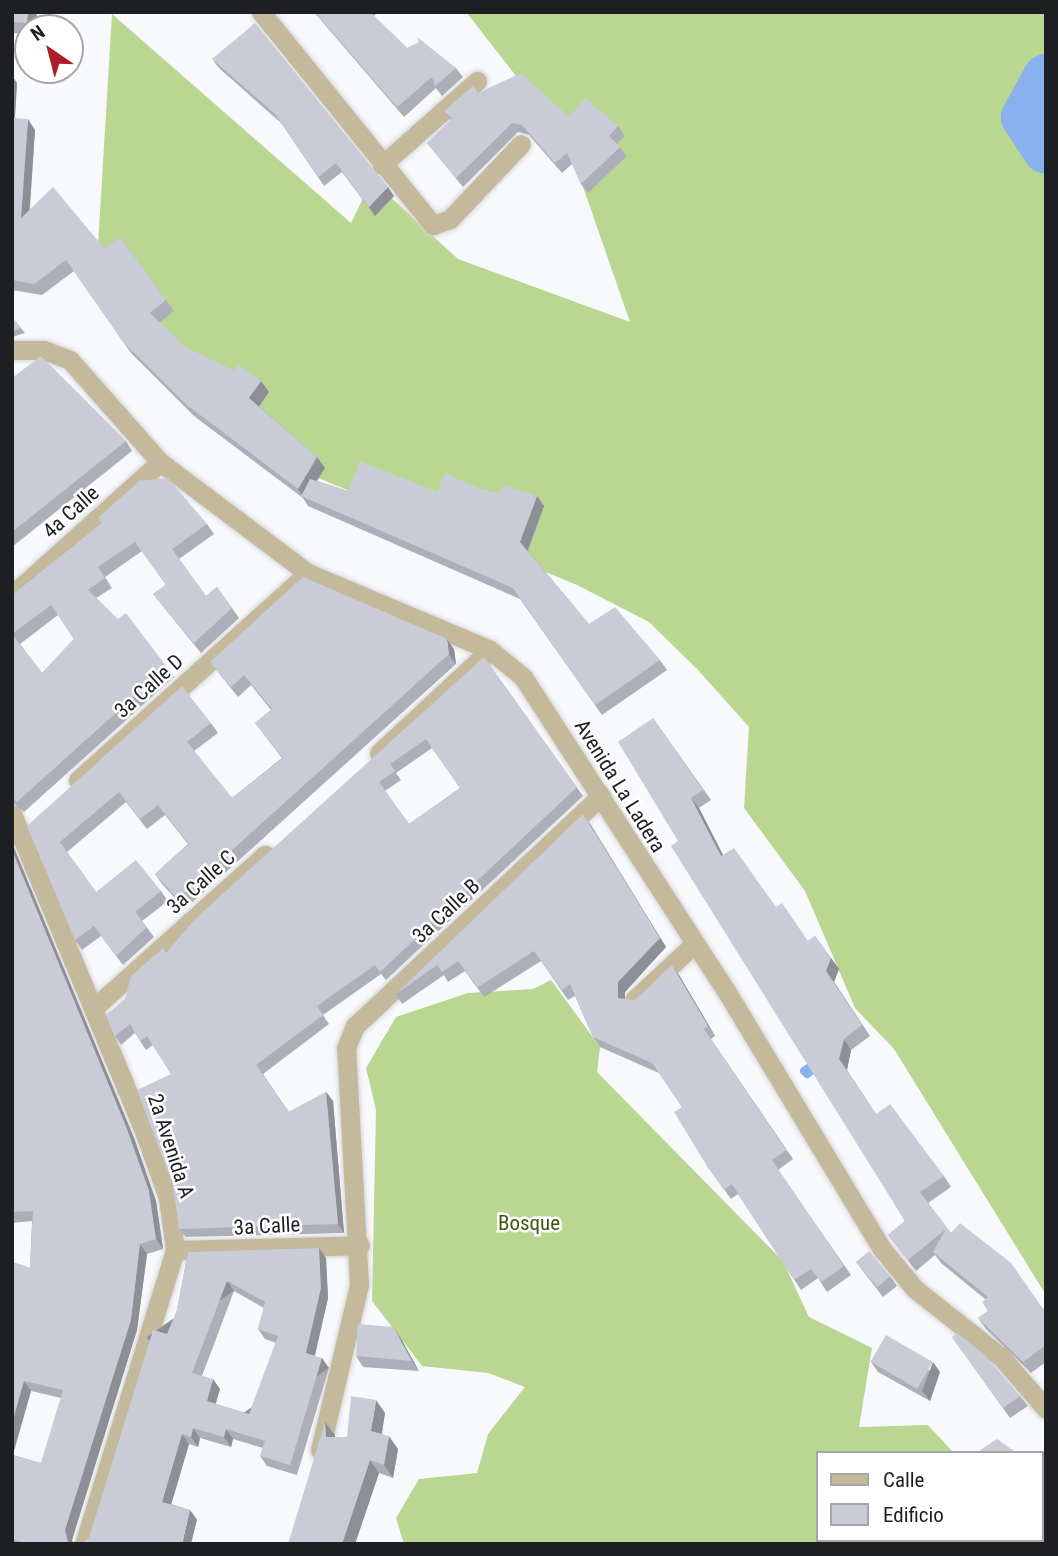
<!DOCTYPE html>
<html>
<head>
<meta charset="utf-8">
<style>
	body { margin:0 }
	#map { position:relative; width:1058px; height:1556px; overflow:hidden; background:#f8f9fd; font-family:"Roboto Condensed",sans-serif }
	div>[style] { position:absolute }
	.forest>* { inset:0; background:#bad792 }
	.stream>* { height:8px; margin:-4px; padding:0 4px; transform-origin:4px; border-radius:4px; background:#89b1ed }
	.river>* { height:46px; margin:-23px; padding:0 23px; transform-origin:23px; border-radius:23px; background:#89b1ed }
	.roads { filter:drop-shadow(0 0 2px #d5d6da) drop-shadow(0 0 2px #d5d6da) }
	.street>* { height:19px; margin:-9.5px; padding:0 9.5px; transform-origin:9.5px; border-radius:9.5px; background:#c4ba9b }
	.wall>* { inset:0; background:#adafb8 }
	.shaded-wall>* { inset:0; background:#8d8f96; transform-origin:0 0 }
	.building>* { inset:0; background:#c9ccd6; transform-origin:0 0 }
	span { translate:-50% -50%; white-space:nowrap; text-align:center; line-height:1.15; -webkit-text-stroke:5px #fff; paint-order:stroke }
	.street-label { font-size:21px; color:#1e1f22 }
	.park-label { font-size:21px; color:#3e560a }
	.frame { position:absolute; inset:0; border:14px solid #1e1f22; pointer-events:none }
	.legend { position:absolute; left:816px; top:1451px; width:228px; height:91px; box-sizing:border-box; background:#fff; border:2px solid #a5a5a7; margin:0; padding:9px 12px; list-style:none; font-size:21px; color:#1e1f22 }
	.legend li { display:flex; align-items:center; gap:14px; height:35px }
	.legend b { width:35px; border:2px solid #a5a5a7 }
	.north { position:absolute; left:14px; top:14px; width:70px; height:70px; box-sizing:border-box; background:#fff; border:2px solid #a5a5a7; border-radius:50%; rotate:325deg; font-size:19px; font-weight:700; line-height:28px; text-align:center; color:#1e1f22 }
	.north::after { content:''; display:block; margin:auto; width:24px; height:32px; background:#ae1b29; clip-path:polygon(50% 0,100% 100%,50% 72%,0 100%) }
</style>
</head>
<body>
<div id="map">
	<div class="forest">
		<i style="clip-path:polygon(466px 12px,1046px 12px,1046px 1295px,894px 1049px,855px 1008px,805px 891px,744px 808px,749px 727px,697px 669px,649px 622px,577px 585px,306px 473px,96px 278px,112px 14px,351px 223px,372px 180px,458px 259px,630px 322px,567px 141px)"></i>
		<i style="clip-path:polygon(551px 980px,600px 1047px,597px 1072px,783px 1261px,809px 1317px,872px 1348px,859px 1427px,928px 1425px,952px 1451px,818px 1453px,818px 1540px,1002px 1544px,404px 1544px,396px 1518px,419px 1479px,477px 1473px,488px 1434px,525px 1387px,488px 1373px,422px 1366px,372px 1301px,376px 1110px,366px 1068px,396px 1017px,468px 993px,533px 989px)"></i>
	</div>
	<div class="stream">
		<i style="left:811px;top:1066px;width:4px;rotate:63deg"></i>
		<i style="left:813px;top:1070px;width:7px;rotate:146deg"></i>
		<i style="left:807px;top:1074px;width:4px;rotate:-135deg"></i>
		<i style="left:804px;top:1071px;width:9px;rotate:-36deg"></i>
	</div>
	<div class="river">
		<i style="left:1046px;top:77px;width:46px;rotate:118.8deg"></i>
		<i style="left:1024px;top:117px;width:40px;rotate:57.1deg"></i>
	</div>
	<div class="roads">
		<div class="street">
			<i style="left:261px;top:12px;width:274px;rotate:51.1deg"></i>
			<i style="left:433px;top:225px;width:18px;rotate:-19deg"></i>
			<i style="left:450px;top:219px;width:103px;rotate:-46.6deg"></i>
			<i style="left:382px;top:165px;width:127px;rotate:-41.5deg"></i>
			<i style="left:12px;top:350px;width:32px"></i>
			<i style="left:44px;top:350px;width:28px;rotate:21deg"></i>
			<i style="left:70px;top:360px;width:136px;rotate:48.6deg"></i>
			<i style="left:160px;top:462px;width:185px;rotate:36.9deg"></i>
			<i style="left:308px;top:573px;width:198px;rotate:22.9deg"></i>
			<i style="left:490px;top:650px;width:43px;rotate:39.3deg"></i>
			<i style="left:523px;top:677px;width:372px;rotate:57.1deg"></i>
			<i style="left:725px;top:989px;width:304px;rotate:58.9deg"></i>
			<i style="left:882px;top:1249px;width:52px;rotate:50.5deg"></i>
			<i style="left:915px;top:1289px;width:110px;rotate:38.3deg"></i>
			<i style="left:1001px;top:1357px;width:69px;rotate:49.1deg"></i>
			<i style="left:12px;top:595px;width:199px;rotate:-41.9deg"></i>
			<i style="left:379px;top:753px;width:151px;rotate:-42.9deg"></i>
			<i style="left:78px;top:780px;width:309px;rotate:-42deg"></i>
			<i style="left:12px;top:814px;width:347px;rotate:67.4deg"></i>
			<i style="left:145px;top:1134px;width:68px;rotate:70.2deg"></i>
			<i style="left:168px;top:1198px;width:52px;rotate:82.3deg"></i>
			<i style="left:175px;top:1250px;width:308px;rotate:107.2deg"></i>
			<i style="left:634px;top:1000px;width:82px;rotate:-43deg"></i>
			<i style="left:96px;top:1006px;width:227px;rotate:-41.8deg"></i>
			<i style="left:175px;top:1250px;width:185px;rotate:-1.5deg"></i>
			<i style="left:320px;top:1450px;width:170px;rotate:-76.7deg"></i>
			<i style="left:359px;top:1285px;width:237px;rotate:-93.1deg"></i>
			<i style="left:346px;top:1048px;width:24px;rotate:-68deg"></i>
			<i style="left:355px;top:1026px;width:337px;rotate:-43.1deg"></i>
		</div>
	</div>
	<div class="wall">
		<i style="clip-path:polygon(12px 12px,37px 12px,35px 28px,28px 28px,28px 34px,12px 33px)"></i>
		<i style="clip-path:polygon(314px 12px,378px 12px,374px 16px,407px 48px,456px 68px,463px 77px,442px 96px,436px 88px,404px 117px)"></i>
		<i style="clip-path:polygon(212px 59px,394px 196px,375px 216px,342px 172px,324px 186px,281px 123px,219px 68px)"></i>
		<i style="clip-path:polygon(12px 76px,17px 83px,15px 118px,35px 130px,30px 209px,104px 248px,120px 237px,174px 311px,159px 323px,184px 346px,234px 370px,261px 381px,269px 392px,259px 406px,317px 457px,325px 468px,317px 481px,348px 491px,437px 492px,479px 488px,500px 493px,537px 496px,544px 506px,528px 551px,589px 624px,660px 660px,667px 670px,602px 715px,520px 599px,308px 506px,303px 498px,194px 416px,131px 353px,74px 271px,42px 295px,12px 290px)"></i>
		<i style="clip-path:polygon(478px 93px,569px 117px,618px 126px,625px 136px,617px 144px,627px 156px,588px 193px,581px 184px,572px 164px,562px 173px,529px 135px,518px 132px,463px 187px,427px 143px,451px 120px,444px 111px)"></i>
		<i style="clip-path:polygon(12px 317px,25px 333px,12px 337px)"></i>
		<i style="clip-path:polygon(12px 378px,126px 441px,132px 451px,12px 547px)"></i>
		<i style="clip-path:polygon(evenodd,102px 523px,207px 524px,214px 534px,179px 559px,206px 596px,217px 587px,239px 618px,201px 653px,153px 594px,166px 585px,142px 551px,105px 577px,112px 588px,96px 598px,167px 667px,174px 677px,24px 812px,12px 802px,12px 595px,102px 523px,58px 615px,74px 639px,42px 673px,20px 644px,58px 615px)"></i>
		<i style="clip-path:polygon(454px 649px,456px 664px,185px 909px,162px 884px,155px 874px,188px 844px,165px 815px,147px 829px,126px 802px,67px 852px,96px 892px,161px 891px,168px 901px,142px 921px,154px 937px,123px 965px,101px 936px,82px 950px,75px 940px,27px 826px,211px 723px,218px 733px,194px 751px,232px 798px,282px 758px,255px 723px,271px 710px,251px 685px,238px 697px,210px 662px)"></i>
		<i style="clip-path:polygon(evenodd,484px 657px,583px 796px,386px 980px,381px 974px,323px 1015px,329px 1024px,263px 1074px,289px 1112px,326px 1092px,333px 1101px,344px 1233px,186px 1237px,179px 1229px,171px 1074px,153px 1045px,146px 1050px,135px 1033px,121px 1045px,115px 1036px,125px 999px,166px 953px,484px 657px,432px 748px,460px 788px,409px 824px,385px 791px,401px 780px,396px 773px,432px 748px)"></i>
		<i style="clip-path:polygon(653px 718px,711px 800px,699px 808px,723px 855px,808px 941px,815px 936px,839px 969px,834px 982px,870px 1036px,851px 1050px,847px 1070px,876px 1114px,944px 1176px,951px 1187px,928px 1203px,951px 1233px,1046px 1313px,1046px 1362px,1031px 1373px,986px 1329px,978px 1318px,988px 1311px,985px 1299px,941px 1263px,935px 1255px,916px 1271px,888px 1235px,905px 1221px,678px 841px)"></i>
		<i style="clip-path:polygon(590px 823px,666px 947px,625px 992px,625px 999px,635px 1000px,679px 975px,715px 1036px,711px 1039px,793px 1159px,778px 1170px,851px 1275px,827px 1292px,818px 1278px,801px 1290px,738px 1194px,731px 1199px,707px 1166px,682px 1107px,659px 1073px,600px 1047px,593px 1037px,575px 996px,568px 1000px,541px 961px,484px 997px,465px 971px,448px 982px,444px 975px,402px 1004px,396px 994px)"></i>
		<i style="clip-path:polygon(evenodd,12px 843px,134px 1138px,156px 1201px,163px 1249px,147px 1254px,137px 1330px,72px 1540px,73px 1544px,12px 1544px,12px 1262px,30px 1268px,32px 1221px,12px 1223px,12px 843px,31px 1391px,61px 1398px,41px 1463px,13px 1455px,31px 1391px)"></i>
		<i style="clip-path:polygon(evenodd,319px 1248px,326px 1258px,328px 1298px,315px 1356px,329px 1368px,297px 1475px,267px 1466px,260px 1456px,263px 1448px,233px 1439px,231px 1447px,200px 1438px,198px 1447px,189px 1444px,171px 1504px,190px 1510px,197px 1520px,89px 1538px,177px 1310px,188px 1252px,319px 1248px,234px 1291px,264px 1308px,258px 1329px,265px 1339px,276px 1343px,249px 1414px,216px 1404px,220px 1389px,202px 1376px,234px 1291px)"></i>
		<i style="clip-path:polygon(856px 1262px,890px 1276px,897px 1286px,883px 1297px)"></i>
		<i style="clip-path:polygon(400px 1337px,419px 1371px,363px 1367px,356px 1356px)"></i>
		<i style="clip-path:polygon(952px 1337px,1020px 1396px,1028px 1406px,1010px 1418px)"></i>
		<i style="clip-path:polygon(871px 1362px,940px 1372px,930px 1401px,878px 1372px)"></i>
		<i style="clip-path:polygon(385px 1413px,382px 1434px,398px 1449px,393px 1478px,379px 1473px,355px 1544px,288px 1544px,335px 1435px,335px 1437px,347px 1437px)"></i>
		<i style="clip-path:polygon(1042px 1485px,1046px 1490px,1046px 1508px,1042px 1511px)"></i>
	</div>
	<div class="shaded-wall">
		<i style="clip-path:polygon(28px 12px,37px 12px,35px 28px,30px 28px,27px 23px)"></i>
		<i style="clip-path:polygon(12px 76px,17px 83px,14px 129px,12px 126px)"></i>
		<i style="clip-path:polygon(28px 119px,35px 130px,28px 229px,21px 218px)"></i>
		<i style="clip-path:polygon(388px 187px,394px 196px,375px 216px,369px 207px)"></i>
		<i style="clip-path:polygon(261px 381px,269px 392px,257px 409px,249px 398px)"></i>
		<i style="clip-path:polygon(317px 457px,325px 468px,306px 498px,303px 497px,298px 489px)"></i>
		<i style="clip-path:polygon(537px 496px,544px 506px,527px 552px,520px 542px)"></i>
		<i style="clip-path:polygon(447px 639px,454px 649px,456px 664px,449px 654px)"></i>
		<i style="clip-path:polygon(691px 798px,699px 808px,729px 867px,721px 856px)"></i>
		<i style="clip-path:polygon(583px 814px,666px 947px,625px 992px,625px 1008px,618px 998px)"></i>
		<i style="clip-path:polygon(12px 843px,134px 1138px,156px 1201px,163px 1249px,156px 1239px,12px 850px)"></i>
		<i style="clip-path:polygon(831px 958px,839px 969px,834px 982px,870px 1036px,826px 971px)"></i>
		<i style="clip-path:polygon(672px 965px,679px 975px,715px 1036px,708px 1026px)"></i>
		<i style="clip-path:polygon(844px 1039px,851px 1050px,847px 1070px,839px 1059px)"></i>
		<i style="clip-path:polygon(326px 1092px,333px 1101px,344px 1233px,338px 1224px)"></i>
		<i style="clip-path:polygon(140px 1244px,147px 1254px,137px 1330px,72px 1540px,73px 1544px,68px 1542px,65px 1530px)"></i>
		<i style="clip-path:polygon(319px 1248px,326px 1258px,328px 1298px,313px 1363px,306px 1353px)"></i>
		<i style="left:227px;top:1281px;width:12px;height:98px;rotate:55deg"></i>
		<i style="clip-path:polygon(393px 1327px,400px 1337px,419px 1371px,412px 1361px)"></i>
		<i style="left:322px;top:1358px;width:12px;height:112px;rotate:55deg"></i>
		<i style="clip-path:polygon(933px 1362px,940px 1372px,930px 1401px,922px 1391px)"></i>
		<i style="clip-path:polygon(213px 1379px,220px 1389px,213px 1411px,207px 1401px)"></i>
		<i style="clip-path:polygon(24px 1381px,31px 1391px,12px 1457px,12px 1423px)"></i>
		<i style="clip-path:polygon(376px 1400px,385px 1413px,380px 1444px,371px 1431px)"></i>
		<i style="clip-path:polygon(325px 1422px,335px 1435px,335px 1450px,326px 1437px)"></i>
		<i style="clip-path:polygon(193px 1428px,200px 1438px,198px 1447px,191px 1437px)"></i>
		<i style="clip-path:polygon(226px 1429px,233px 1439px,231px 1447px,224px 1437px)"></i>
		<i style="clip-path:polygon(182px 1434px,189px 1444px,169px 1512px,162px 1502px)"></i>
		<i style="clip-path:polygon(389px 1436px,398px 1449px,393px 1478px,384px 1465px)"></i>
		<i style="clip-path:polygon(370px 1460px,379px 1473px,355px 1544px,342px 1544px)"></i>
		<i style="clip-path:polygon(190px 1510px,197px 1520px,191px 1544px,182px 1544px)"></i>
	</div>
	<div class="building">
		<i style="clip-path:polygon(12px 12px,28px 12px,27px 23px,12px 22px)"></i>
		<i style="clip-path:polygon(315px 12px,370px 12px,407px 48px,419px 42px,417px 37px,456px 68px,435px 86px,432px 77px,397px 107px)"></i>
		<i style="clip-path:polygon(255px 23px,388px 187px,369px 207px,336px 163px,318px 177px,275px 114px,212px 59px)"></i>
		<i style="clip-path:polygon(521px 73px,569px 117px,585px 98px,618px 126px,609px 136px,620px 147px,581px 184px,567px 153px,555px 163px,522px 125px,512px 123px,456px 178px,427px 143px,452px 118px,444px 111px,473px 86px,478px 93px)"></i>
		<i style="clip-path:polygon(12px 118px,28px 119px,21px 218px,53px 187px,104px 248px,120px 237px,166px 300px,150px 313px,184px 346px,234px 370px,238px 364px,261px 381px,249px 398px,317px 457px,298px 489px,187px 405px,123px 342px,66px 260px,34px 284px,12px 280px)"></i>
		<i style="clip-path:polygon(12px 317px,21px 328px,12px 331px)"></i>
		<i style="clip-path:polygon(41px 356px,126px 441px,12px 532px,12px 378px)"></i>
		<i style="clip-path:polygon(360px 461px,437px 492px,445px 473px,479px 488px,500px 493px,503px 485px,537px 496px,520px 542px,589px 624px,615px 607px,660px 660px,595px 705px,513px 588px,301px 496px,310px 479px,348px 491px)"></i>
		<i style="clip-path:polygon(evenodd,168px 478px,207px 524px,172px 549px,206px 596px,217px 587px,232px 608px,194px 643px,153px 594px,166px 585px,135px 542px,98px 567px,105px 578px,88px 590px,118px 619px,126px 613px,167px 667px,17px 802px,12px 797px,12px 595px,102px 523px,98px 518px,139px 481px,168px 478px,51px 605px,74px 639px,42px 673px,12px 634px,51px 605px)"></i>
		<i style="clip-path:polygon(303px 577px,447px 639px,449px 654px,178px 899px,155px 874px,189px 844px,158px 805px,140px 819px,119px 792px,60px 842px,96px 892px,136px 860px,161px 891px,135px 912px,147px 927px,116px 956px,94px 926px,75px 940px,27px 826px,182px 686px,211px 723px,187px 742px,232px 798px,283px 758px,255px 723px,272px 709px,244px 675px,231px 687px,210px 662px)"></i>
		<i style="clip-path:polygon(evenodd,484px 657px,577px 787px,380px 972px,375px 965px,317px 1006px,323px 1015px,256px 1065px,289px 1112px,326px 1092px,338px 1224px,179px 1229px,173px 1185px,137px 1090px,171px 1074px,147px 1036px,140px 1041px,130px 1024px,115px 1036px,106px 1015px,125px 999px,131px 976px,163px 948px,166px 953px,195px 919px,484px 657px,426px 739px,460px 788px,409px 824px,379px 782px,395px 771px,390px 764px,426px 739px)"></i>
		<i style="clip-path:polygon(653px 718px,703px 790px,691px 798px,721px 856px,734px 848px,776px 907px,782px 903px,808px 941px,815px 936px,831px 958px,826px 971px,862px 1025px,844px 1039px,839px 1059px,876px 1114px,890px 1104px,944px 1176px,920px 1192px,951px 1233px,960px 1223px,1011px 1263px,1046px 1313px,1046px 1345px,1023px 1362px,978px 1318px,988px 1311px,982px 1302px,988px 1297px,933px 1252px,946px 1229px,908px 1260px,888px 1235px,905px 1221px,671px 846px,678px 841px,618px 742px)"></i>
		<i style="clip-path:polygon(583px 814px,660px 938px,618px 982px,618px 998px,635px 1000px,672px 965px,708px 1026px,704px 1029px,786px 1150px,772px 1160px,844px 1266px,821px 1282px,811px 1269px,794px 1280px,732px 1184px,724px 1190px,707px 1166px,674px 1112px,682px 1107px,652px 1063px,593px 1037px,570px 984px,562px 990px,534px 951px,478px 987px,458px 961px,442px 972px,437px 965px,396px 994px)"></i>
		<i style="clip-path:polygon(12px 850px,127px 1129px,149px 1191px,156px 1239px,140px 1244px,131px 1320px,65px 1530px,68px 1542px,73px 1544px,28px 1544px,12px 1539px,12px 1455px,41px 1463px,63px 1390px,24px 1381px,12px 1423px,12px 1262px,30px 1268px,33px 1211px,12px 1212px)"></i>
		<i style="clip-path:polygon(evenodd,319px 1248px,321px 1288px,306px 1353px,322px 1358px,290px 1465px,260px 1456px,265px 1441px,226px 1429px,224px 1437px,193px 1428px,191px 1437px,182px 1434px,162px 1502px,190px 1510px,182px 1544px,82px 1544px,89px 1538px,153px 1330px,167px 1334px,177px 1310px,188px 1252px,319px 1248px,227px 1281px,265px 1302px,258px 1329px,278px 1336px,249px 1414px,207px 1401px,213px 1379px,192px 1373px,227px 1281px)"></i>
		<i style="left:869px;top:1251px;width:33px;height:17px;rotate:50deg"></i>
		<i style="clip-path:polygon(358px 1324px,393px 1327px,412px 1361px,356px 1356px)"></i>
		<i style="clip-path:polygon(957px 1333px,985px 1355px,1020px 1396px,1003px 1408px,952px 1337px)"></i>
		<i style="left:886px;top:1335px;width:54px;height:31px;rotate:30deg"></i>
		<i style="clip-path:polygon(351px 1396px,376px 1400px,371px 1431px,389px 1436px,384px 1465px,370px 1460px,342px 1544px,288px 1544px,325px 1422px,326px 1437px,347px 1437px)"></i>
		<i style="clip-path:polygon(997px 1439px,1017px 1453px,976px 1453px)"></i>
		<i style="clip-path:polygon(1042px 1485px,1046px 1490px,1046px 1493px,1042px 1495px)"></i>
		<i style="clip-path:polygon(1042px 1516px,1046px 1522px,1046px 1544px,1015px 1544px,1012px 1540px,1042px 1540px)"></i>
	</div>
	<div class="street-label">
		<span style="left:71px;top:512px;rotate:-42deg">4a Calle</span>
		<span style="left:149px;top:686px;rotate:-42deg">3a Calle D</span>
		<span style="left:620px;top:786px;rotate:58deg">Avenida La Ladera</span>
		<span style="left:201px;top:882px;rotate:-42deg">3a Calle C</span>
		<span style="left:446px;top:911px;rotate:-43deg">3a Calle B</span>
		<span style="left:171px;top:1146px;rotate:72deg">2a Avenida A</span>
		<span style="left:267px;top:1226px;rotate:-3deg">3a Calle</span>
	</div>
	<div class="park-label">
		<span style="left:529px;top:1223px">Bosque</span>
	</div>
	<div class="frame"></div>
	<ul class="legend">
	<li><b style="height:9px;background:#c4ba9b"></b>Calle</li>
	<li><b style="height:19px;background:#c9ccd6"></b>Edificio</li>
	</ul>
	<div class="north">N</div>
</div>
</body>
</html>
